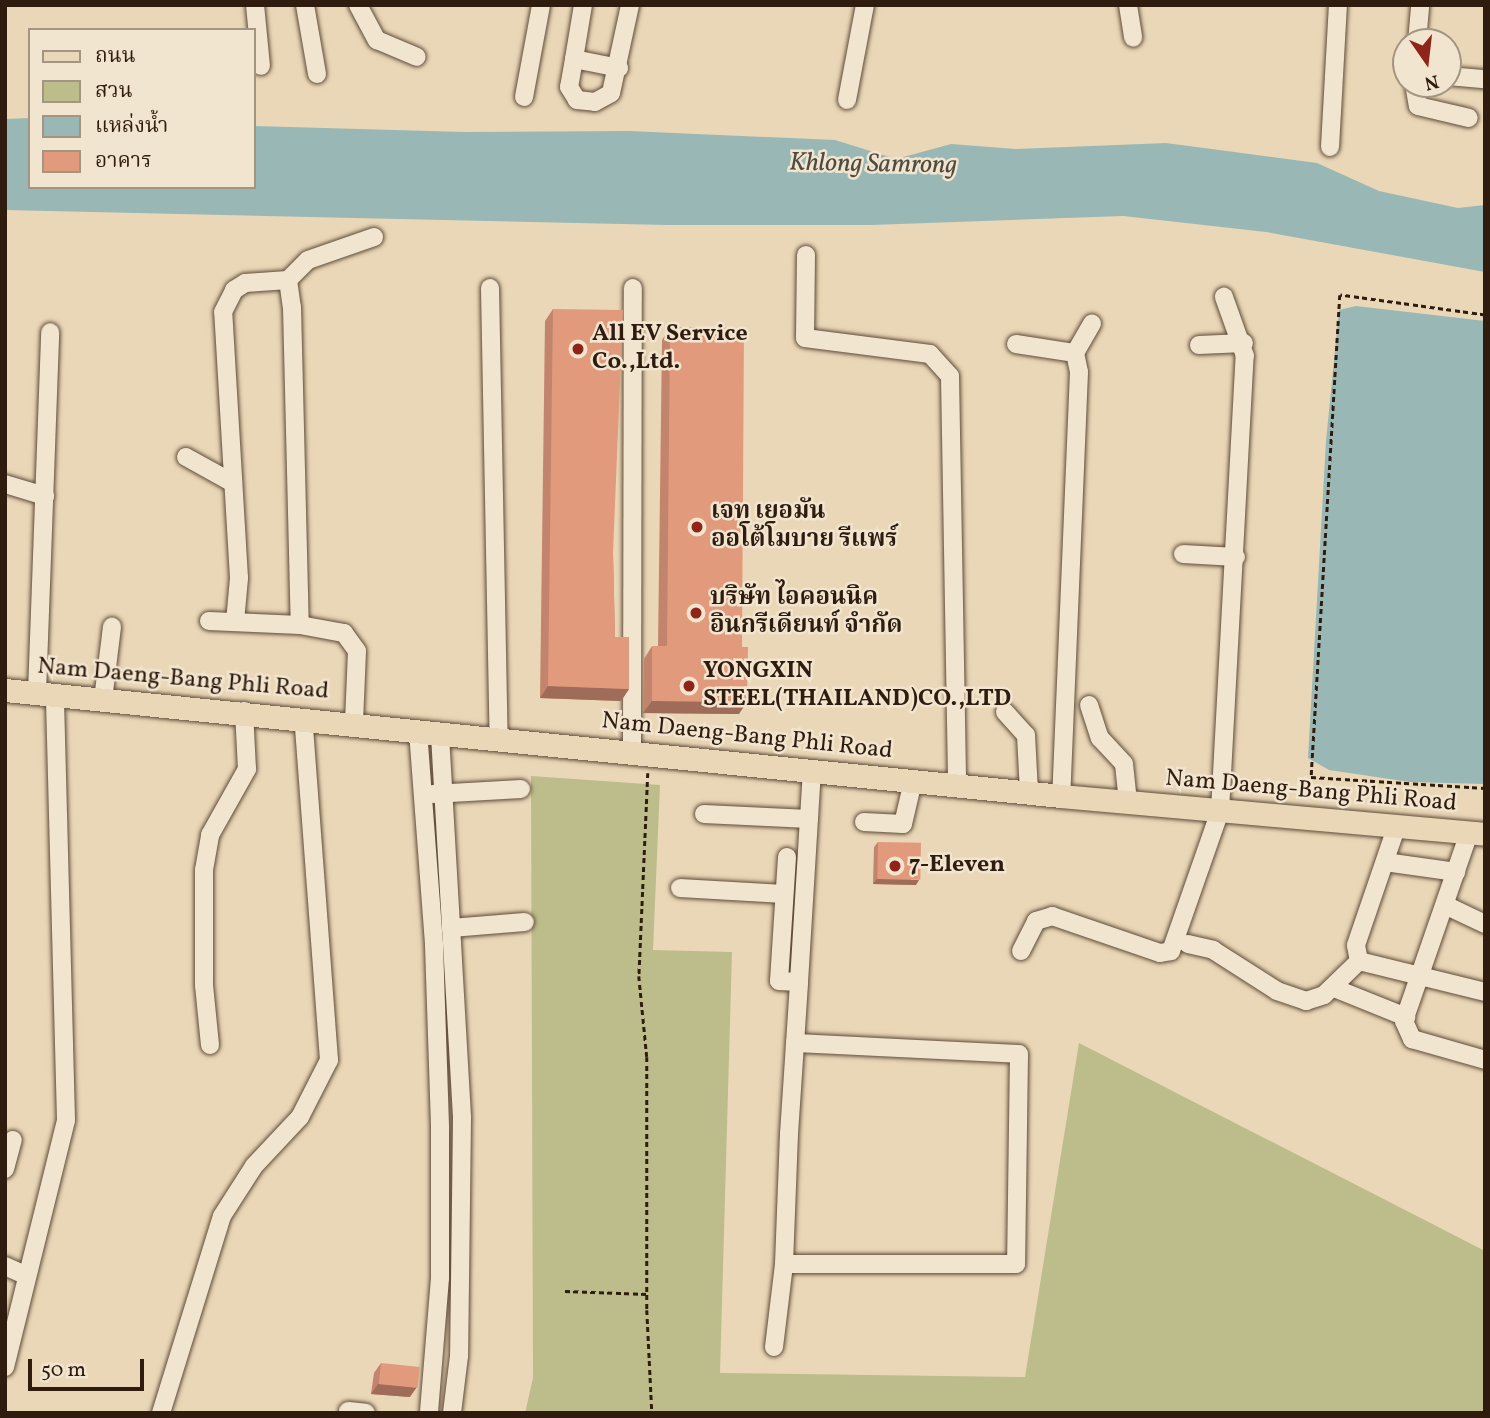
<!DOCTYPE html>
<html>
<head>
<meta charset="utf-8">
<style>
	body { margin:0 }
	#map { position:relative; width:1490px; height:1418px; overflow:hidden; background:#ead7b7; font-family:Vollkorn,"Noto Serif Thai",serif }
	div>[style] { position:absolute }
	.green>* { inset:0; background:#bcbd8b }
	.water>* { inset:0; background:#99b8b5 }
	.path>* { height:2.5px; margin-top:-1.25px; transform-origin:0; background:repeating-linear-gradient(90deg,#301c0f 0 5px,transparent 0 8.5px) }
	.roads { filter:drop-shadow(0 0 2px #5e4b39) drop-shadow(0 0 2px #5e4b39) }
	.minor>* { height:18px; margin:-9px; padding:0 9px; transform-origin:9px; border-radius:9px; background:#f1e5d0 }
	.major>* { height:23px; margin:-11.5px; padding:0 11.5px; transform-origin:11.5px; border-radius:11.5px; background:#ead7b7 }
	.wall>* { inset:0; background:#c2846c }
	.shaded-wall>* { inset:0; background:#9e6c58 }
	.building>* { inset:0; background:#e29a7d; transform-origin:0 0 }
	.dots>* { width:19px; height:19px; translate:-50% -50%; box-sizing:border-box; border:4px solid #f1e5d0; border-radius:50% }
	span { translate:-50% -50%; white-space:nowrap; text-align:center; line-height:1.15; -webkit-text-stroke:5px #f1e5d0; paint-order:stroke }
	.poi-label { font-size:24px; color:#301c0f; font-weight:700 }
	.left { translate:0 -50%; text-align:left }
	.street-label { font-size:24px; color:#301c0f }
	.water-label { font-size:26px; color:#504b41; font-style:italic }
	.frame { position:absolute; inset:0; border:7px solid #301c0f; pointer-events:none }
	.legend { position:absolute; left:28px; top:28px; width:228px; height:161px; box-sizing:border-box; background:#f1e5d0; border:2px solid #a49583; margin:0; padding:9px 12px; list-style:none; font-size:21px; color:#301c0f }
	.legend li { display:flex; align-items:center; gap:14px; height:35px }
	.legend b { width:35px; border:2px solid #a49583 }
	.north { position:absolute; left:1392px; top:28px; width:70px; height:70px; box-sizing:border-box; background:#f1e5d0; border:2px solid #a49583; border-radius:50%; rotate:166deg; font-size:19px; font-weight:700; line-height:28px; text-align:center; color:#301c0f }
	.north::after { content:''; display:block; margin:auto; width:24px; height:32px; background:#8f2418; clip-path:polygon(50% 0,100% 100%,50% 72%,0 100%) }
	.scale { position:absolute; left:28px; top:1359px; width:116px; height:32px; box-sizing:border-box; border:4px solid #301c0f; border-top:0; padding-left:9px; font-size:21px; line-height:24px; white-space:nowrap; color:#301c0f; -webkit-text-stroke:5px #f1e5d0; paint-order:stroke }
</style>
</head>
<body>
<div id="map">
	<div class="green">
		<i style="clip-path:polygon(531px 776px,660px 785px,653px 950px,732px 952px,720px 1373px,1025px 1377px,1079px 1043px,1485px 1251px,1485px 1413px,525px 1413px,533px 1378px)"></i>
	</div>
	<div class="water">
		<i style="clip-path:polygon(30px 118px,30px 187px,254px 187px,254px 126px,465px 132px,629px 131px,835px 140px,896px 159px,951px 144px,1016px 149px,1166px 143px,1317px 163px,1379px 191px,1458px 208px,1485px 205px,1485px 272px,1266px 232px,1123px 216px,872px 225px,667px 225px,5px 210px,5px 119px)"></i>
		<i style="clip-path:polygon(1356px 306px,1485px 321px,1485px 784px,1410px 782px,1329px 770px,1308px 758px,1326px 441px,1339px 310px)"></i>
	</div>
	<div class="path">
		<i style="left:1485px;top:315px;width:146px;rotate:-172.1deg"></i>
		<i style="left:1340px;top:295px;width:483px;rotate:93.4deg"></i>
		<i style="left:1311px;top:777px;width:174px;rotate:3.6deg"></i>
		<i style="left:648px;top:773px;width:203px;rotate:92.5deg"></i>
		<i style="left:639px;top:976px;width:81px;rotate:84.4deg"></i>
		<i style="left:647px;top:1057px;width:253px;rotate:90deg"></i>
		<i style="left:647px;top:1310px;width:103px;rotate:87.2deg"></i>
		<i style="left:565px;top:1291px;width:82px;rotate:2.1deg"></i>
	</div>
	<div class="roads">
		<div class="minor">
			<i style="left:255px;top:5px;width:61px;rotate:84.4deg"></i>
			<i style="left:305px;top:5px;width:70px;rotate:80.1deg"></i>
			<i style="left:358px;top:5px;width:40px;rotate:62deg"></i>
			<i style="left:377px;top:40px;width:43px;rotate:23deg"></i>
			<i style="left:583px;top:5px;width:55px;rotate:99.5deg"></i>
			<i style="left:574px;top:59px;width:46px;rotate:11.3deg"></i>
			<i style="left:1128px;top:5px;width:33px;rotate:81deg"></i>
			<i style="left:1417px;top:42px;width:37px;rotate:-85deg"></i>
			<i style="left:574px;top:59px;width:28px;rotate:100deg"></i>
			<i style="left:569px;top:87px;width:15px;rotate:58deg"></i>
			<i style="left:577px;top:100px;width:18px;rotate:6deg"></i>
			<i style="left:595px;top:102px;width:18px;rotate:-29deg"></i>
			<i style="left:611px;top:93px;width:90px;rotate:-77.8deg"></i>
			<i style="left:1448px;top:76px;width:37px;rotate:5deg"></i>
			<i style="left:1414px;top:84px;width:22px;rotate:80deg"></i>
			<i style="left:1418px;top:106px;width:52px;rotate:13.2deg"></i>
			<i style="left:524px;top:97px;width:94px;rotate:-79.5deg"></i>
			<i style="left:847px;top:100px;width:97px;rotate:-79.3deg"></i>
			<i style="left:1330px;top:147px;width:142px;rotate:-86.8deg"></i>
			<i style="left:806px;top:255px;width:83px;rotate:90.7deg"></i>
			<i style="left:805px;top:338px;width:126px;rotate:7.3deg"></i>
			<i style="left:930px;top:354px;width:30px;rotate:48deg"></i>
			<i style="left:950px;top:376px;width:409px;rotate:89deg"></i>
			<i style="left:288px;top:280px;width:28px;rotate:-45deg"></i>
			<i style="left:308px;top:260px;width:70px;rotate:-19.2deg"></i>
			<i style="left:490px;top:288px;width:452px;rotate:88.9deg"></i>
			<i style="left:1016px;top:344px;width:60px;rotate:8.7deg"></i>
			<i style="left:1075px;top:353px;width:19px;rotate:78deg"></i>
			<i style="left:1079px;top:372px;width:424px;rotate:92.4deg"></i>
			<i style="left:1199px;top:345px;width:45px;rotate:-2.5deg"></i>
			<i style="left:1075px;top:353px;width:34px;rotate:-60deg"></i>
			<i style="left:186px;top:457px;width:54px;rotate:29deg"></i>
			<i style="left:5px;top:484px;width:42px;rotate:16.7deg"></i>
			<i style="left:1183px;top:554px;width:53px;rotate:3.2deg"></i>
			<i style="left:209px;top:621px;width:91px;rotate:2.5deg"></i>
			<i style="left:300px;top:625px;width:45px;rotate:10.3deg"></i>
			<i style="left:344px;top:633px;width:22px;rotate:54deg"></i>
			<i style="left:357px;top:651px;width:71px;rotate:92.4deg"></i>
			<i style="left:235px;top:622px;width:44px;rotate:-84.8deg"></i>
			<i style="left:239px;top:578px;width:266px;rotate:-93.4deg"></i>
			<i style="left:223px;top:312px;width:25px;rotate:-63deg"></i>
			<i style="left:234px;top:290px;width:13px;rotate:-32deg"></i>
			<i style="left:245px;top:283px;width:43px;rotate:-4deg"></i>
			<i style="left:288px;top:280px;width:27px;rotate:82deg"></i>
			<i style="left:292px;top:307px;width:318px;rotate:88.6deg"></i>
			<i style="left:37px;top:693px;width:361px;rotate:-87.9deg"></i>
			<i style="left:103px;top:700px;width:74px;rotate:-83deg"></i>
			<i style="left:1089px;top:705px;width:35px;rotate:72deg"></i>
			<i style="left:1100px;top:738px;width:35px;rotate:47deg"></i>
			<i style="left:1124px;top:764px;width:38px;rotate:84deg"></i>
			<i style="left:1005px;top:712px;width:31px;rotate:48deg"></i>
			<i style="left:1026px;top:735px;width:58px;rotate:87deg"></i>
			<i style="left:418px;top:731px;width:215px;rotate:85.7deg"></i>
			<i style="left:434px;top:945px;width:184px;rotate:88.1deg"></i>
			<i style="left:440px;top:1129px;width:149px;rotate:90deg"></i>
			<i style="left:440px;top:1278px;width:135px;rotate:94.7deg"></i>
			<i style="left:440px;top:735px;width:384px;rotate:86.7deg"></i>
			<i style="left:462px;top:1118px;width:238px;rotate:90.7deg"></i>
			<i style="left:459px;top:1356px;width:57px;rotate:97deg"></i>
			<i style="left:632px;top:751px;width:463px;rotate:-89.9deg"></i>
			<i style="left:433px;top:794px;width:88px;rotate:-3.3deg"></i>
			<i style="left:704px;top:814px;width:105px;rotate:2.7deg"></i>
			<i style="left:864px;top:822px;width:39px;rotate:3deg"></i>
			<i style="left:903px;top:824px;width:44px;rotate:-76.9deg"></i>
			<i style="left:1469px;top:833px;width:199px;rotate:109.1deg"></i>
			<i style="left:1404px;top:1021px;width:20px;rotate:66deg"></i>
			<i style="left:1412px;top:1039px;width:76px;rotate:16deg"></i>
			<i style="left:787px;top:857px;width:124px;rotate:93.7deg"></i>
			<i style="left:779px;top:981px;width:20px;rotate:3deg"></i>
			<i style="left:1385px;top:862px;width:72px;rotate:8deg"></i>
			<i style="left:680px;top:888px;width:104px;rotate:3.3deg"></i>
			<i style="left:1445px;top:905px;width:44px;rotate:25.4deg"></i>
			<i style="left:451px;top:928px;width:74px;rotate:-4.6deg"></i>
			<i style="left:1188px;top:944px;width:26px;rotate:13deg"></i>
			<i style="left:1213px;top:950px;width:76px;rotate:32.6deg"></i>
			<i style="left:1277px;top:991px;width:31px;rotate:19deg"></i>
			<i style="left:1306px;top:1001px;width:19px;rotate:-18deg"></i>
			<i style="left:1324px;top:995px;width:49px;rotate:-44.2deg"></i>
			<i style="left:1359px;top:961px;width:16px;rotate:-101deg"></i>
			<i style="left:1356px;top:945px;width:124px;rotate:-71.1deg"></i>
			<i style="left:1021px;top:951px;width:34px;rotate:-63deg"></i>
			<i style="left:1036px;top:921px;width:17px;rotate:-17deg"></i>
			<i style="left:1052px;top:916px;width:114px;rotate:18.9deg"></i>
			<i style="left:1160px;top:953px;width:11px;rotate:-10deg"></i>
			<i style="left:1171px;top:951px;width:148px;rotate:-70.7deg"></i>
			<i style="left:1220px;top:811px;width:456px;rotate:-86.9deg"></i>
			<i style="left:1245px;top:356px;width:63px;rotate:-109.6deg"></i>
			<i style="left:1359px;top:961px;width:130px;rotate:13.8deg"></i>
			<i style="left:1334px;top:988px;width:78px;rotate:21.9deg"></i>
			<i style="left:795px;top:1043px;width:224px;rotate:2.8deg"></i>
			<i style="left:1019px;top:1054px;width:210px;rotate:90.8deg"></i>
			<i style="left:1016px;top:1264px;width:232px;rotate:180deg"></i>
			<i style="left:784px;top:1264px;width:130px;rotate:-87.8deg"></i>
			<i style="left:789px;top:1134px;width:152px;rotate:-86.2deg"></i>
			<i style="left:799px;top:982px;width:212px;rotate:-86.5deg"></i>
			<i style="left:210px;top:1045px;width:60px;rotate:-95.7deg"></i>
			<i style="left:204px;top:985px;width:115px;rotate:-90deg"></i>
			<i style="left:204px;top:870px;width:36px;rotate:-80deg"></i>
			<i style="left:210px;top:835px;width:76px;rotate:-60.7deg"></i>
			<i style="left:247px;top:769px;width:58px;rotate:-93deg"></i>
			<i style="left:5px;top:1169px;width:30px;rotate:-75deg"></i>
			<i style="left:5px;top:1266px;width:17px;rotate:24deg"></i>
			<i style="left:774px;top:1347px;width:84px;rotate:-83.1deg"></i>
			<i style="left:5px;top:1367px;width:254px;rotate:-76.1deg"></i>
			<i style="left:66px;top:1120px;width:425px;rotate:-91.5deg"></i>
			<i style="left:348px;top:1411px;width:18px;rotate:6deg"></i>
			<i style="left:161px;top:1413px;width:206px;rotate:-72.8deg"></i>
			<i style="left:222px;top:1216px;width:59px;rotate:-57.4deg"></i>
			<i style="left:254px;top:1166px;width:67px;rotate:-46.8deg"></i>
			<i style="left:300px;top:1117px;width:64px;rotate:-63deg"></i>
			<i style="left:329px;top:1060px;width:343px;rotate:-94.3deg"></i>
		</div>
		<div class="major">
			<i style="left:5px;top:690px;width:1061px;rotate:5.73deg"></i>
			<i style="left:1061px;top:796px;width:426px;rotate:5.1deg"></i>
		</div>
	</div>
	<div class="wall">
		<i style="clip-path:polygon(553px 309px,613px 553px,615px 637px,629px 689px,621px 701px,540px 698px,545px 321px)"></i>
		<i style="clip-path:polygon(670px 327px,739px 714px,643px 713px,644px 659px,652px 646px,658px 646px,662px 340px)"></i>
		<i style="clip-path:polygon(878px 842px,916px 885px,873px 884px,874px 847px)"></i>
		<i style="clip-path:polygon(381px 1363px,410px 1397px,371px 1394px,374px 1373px)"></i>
	</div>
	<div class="shaded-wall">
		<i style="clip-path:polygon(548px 686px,629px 689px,621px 701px,540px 698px)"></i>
		<i style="clip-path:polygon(652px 701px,747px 702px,739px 714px,643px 713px)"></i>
		<i style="clip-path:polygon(877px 879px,919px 880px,916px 885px,873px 884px)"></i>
		<i style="clip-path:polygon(378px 1384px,417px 1387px,410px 1397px,371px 1394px)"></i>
	</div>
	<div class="building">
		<i style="clip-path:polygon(553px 309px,623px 310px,613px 553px,615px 637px,629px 637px,629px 689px,548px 686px)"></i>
		<i style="clip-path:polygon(670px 327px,744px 328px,742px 647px,748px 647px,747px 702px,652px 701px,652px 646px,667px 646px)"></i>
		<i style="left:878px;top:842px;width:43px;height:37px;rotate:1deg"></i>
		<i style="left:381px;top:1363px;width:39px;height:21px;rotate:6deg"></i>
	</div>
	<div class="dots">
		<i style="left:578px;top:349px;background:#8f2418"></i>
		<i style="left:697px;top:527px;background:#8f2418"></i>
		<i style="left:696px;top:613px;background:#8f2418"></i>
		<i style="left:689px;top:686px;background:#8f2418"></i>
		<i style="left:895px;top:866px;background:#8f2418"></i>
	</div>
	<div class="poi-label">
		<span class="left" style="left:592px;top:349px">All EV Service<br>Co.,Ltd.</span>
		<span class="left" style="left:711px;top:527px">เจท เยอมัน<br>ออโต้โมบาย รีแพร์</span>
		<span class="left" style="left:710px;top:613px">บริษัท ไอคอนนิค<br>อินกรีเดียนท์ จำกัด</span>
		<span class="left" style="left:703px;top:686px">YONGXIN<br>STEEL(THAILAND)CO.,LTD</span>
		<span class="left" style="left:909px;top:866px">7-Eleven</span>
	</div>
	<div class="street-label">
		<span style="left:183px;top:680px;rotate:5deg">Nam Daeng-Bang Phli Road</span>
		<span style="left:747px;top:737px;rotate:6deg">Nam Daeng-Bang Phli Road</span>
		<span style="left:1311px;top:792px;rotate:5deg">Nam Daeng-Bang Phli Road</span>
	</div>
	<div class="water-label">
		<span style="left:873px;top:165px;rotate:1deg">Khlong Samrong</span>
	</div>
	<div class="frame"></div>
	<ul class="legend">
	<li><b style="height:9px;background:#ead7b7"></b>ถนน</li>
	<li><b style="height:19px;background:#bcbd8b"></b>สวน</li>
	<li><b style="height:19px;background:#99b8b5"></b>แหล่งน้ำ</li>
	<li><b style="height:19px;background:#e29a7d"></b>อาคาร</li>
	</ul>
	<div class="north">N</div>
	<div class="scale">50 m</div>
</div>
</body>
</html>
